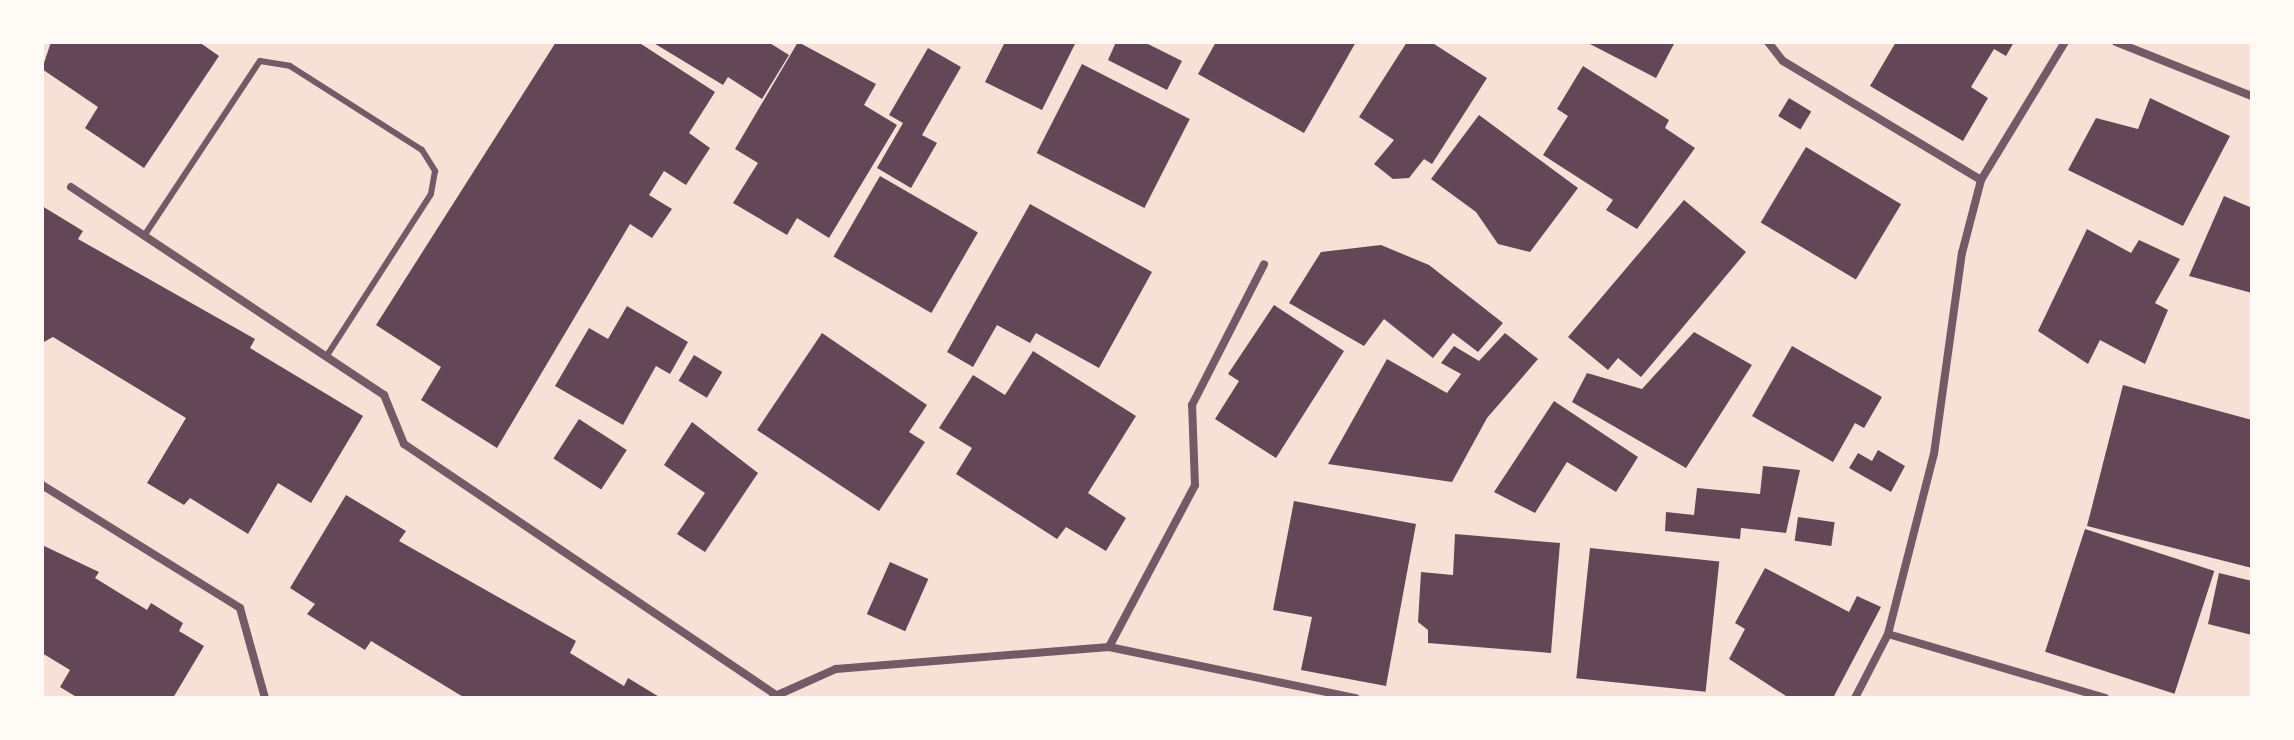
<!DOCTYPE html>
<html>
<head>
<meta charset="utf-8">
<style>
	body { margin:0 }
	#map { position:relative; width:2294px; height:740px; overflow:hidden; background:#f7e1d7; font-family:"DM Sans",sans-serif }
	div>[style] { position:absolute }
	.building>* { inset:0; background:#644757; transform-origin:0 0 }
	.service>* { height:6px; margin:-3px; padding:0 3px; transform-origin:3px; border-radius:3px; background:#755966 }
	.minor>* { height:8px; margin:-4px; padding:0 4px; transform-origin:4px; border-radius:4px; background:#755966 }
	span { translate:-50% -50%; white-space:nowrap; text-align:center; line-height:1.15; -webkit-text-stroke:8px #fffaf5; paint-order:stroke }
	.frame { position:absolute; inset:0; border:44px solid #fffaf5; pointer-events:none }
</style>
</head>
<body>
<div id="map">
	<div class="building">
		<i style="clip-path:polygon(51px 42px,199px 42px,219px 56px,144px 168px,85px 128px,98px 107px,42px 69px)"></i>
		<i style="clip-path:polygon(556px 42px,638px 42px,715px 92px,689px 133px,710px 148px,686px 185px,664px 171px,649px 195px,672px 209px,652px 238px,630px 224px,497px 448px,421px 400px,441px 367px,376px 325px)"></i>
		<i style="clip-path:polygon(652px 42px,768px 42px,789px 55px,762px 99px,728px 77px,723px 85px)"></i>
		<i style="clip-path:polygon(798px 42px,876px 84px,864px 105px,897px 125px,829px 238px,797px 218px,787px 235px,733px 203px,758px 163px,735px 149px)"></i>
		<i style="clip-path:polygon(1005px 42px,1076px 42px,1042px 110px,985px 82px)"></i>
		<i style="clip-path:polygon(1116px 42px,1144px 42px,1182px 61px,1167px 90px,1108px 60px)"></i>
		<i style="clip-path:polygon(1216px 42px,1356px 42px,1304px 133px,1198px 74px)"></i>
		<i style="clip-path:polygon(1407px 42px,1431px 42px,1487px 78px,1432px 164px,1424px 159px,1409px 178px,1393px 179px,1374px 164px,1394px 140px,1359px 117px)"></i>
		<i style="clip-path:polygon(1586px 42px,1675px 42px,1656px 78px)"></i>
		<i style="clip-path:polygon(1896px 42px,2014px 42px,2006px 56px,1994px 49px,1971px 87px,1988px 98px,1963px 141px,1870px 86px)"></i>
		<i style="clip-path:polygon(928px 48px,961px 67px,922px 135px,937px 143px,911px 188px,877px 168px,903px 123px,889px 115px)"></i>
		<i style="left:1082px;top:64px;width:121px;height:100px;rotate:27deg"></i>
		<i style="clip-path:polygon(1583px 66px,1669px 120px,1665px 128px,1695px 148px,1637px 229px,1606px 210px,1613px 200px,1543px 155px,1568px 116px,1557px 109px)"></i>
		<i style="left:1789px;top:98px;width:26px;height:21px;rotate:31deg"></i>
		<i style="clip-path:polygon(2150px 98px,2230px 136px,2183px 226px,2068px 170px,2096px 118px,2138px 129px)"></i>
		<i style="clip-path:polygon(1479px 115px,1578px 188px,1530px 252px,1498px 244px,1476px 212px,1431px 179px)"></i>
		<i style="left:1806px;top:147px;width:111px;height:88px;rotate:31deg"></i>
		<i style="left:880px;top:176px;width:113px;height:93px;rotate:30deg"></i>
		<i style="clip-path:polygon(2224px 196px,2252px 208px,2252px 293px,2189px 276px)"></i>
		<i style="clip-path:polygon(1684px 200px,1746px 252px,1641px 377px,1618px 358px,1608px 370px,1568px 337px)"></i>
		<i style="clip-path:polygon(1030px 204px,1152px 272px,1099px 368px,1036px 333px,1030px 343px,997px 325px,973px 367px,947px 352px)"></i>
		<i style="clip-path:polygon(42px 206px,83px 231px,78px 239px,255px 339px,250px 348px,363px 416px,311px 503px,278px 483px,248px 534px,190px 498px,184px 505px,147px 483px,186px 418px,53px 337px,42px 343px)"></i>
		<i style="clip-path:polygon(2087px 229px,2131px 253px,2139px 240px,2180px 259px,2155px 303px,2168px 310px,2145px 364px,2100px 340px,2088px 364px,2038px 331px)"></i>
		<i style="clip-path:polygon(1381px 245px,1429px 265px,1503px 323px,1478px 352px,1453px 333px,1433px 358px,1384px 319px,1364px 346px,1289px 303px,1321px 252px)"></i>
		<i style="clip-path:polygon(1274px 305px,1344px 351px,1276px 458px,1215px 419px,1239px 381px,1228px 374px)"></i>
		<i style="clip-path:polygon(627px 306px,688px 342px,670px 374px,656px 366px,623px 425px,555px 386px,589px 328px,608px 339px)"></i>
		<i style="clip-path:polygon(1694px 332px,1752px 365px,1686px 468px,1572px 402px,1587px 373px,1642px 389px)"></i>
		<i style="clip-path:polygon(822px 333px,927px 405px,909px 432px,925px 442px,879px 511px,757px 430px)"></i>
		<i style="clip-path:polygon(1505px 333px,1538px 359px,1487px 418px,1452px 482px,1328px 464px,1387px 359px,1447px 393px,1461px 374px,1441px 363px,1454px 346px,1479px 361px)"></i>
		<i style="clip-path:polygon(1792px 346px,1882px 397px,1864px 428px,1855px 423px,1833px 462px,1752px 416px)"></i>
		<i style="clip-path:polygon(1033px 351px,1136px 416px,1088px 493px,1126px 518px,1106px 551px,1066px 527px,1057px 539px,956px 474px,972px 448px,939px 428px,973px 375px,1005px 395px)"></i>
		<i style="left:694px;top:355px;width:33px;height:30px;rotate:31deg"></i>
		<i style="clip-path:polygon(2123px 385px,2252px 420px,2252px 568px,2087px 526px)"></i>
		<i style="clip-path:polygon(1554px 401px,1638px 457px,1616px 492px,1567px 462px,1535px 513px,1494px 492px)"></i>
		<i style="left:579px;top:419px;width:57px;height:47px;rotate:33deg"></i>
		<i style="clip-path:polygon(692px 422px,758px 473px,705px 552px,677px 534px,705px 493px,664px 465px)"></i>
		<i style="clip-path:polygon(1878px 450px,1905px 466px,1891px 492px,1849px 468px,1858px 453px,1872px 461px)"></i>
		<i style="clip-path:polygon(1763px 466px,1800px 470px,1786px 533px,1741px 528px,1740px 539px,1665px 531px,1666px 512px,1694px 515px,1697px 488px,1760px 494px)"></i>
		<i style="clip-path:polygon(346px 495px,406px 531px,399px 541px,576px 641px,570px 653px,624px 686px,628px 678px,661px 698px,465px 698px,371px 641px,365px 650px,307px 614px,315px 604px,290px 588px)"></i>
		<i style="clip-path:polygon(1294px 501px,1416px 524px,1386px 686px,1301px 670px,1312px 617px,1273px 610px)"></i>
		<i style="left:1798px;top:517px;width:37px;height:24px;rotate:8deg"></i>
		<i style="left:2085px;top:529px;width:136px;height:129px;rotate:18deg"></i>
		<i style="clip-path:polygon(1455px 534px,1560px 543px,1551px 653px,1428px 643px,1428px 630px,1418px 622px,1421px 572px,1453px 575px)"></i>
		<i style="clip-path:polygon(42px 545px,99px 572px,95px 578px,147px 610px,151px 603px,183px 623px,179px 631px,204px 646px,173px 698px,78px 698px,60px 687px,70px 670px,42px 653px)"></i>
		<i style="left:1590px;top:548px;width:130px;height:131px;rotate:6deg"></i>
		<i style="left:890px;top:562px;width:42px;height:57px;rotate:24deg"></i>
		<i style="clip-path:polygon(1765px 568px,1849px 612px,1857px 596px,1881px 607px,1833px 698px,1789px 698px,1729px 659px,1745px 629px,1735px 623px)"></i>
		<i style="clip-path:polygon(2219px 573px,2252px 581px,2252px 635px,2208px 624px)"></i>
	</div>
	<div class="service">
		<i style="left:144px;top:236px;width:210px;rotate:-56.5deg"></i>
		<i style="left:260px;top:61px;width:30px;rotate:9deg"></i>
		<i style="left:290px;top:66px;width:156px;rotate:32.5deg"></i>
		<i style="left:422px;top:150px;width:25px;rotate:58deg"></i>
		<i style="left:435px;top:171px;width:23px;rotate:100deg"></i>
		<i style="left:431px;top:194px;width:194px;rotate:122.8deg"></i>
	</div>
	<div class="minor">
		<i style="left:1768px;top:42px;width:24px;rotate:52deg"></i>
		<i style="left:1783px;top:61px;width:231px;rotate:31deg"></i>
		<i style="left:2116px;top:42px;width:146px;rotate:21.7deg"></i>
		<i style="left:71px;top:187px;width:376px;rotate:33.6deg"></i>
		<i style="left:384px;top:395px;width:53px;rotate:67.8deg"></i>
		<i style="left:404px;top:444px;width:447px;rotate:34deg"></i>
		<i style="left:42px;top:485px;width:233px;rotate:31.8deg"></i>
		<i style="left:240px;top:608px;width:93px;rotate:74.5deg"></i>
		<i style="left:1888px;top:634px;width:226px;rotate:16.4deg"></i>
		<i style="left:1109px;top:647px;width:183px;rotate:-62deg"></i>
		<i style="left:1195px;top:485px;width:80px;rotate:-92.1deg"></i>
		<i style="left:1192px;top:405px;width:158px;rotate:-62.9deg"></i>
		<i style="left:773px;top:697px;width:69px;rotate:-24deg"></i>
		<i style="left:836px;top:669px;width:274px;rotate:-4.6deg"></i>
		<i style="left:1109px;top:647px;width:252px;rotate:11.7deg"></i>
		<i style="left:1855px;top:698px;width:72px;rotate:-62.7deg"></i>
		<i style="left:1888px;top:634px;width:186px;rotate:-75.7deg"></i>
		<i style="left:1934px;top:454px;width:203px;rotate:-82.1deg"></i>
		<i style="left:1962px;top:253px;width:75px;rotate:-75.4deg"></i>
		<i style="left:1981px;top:180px;width:162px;rotate:-58.7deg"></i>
	</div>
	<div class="frame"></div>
</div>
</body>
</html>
